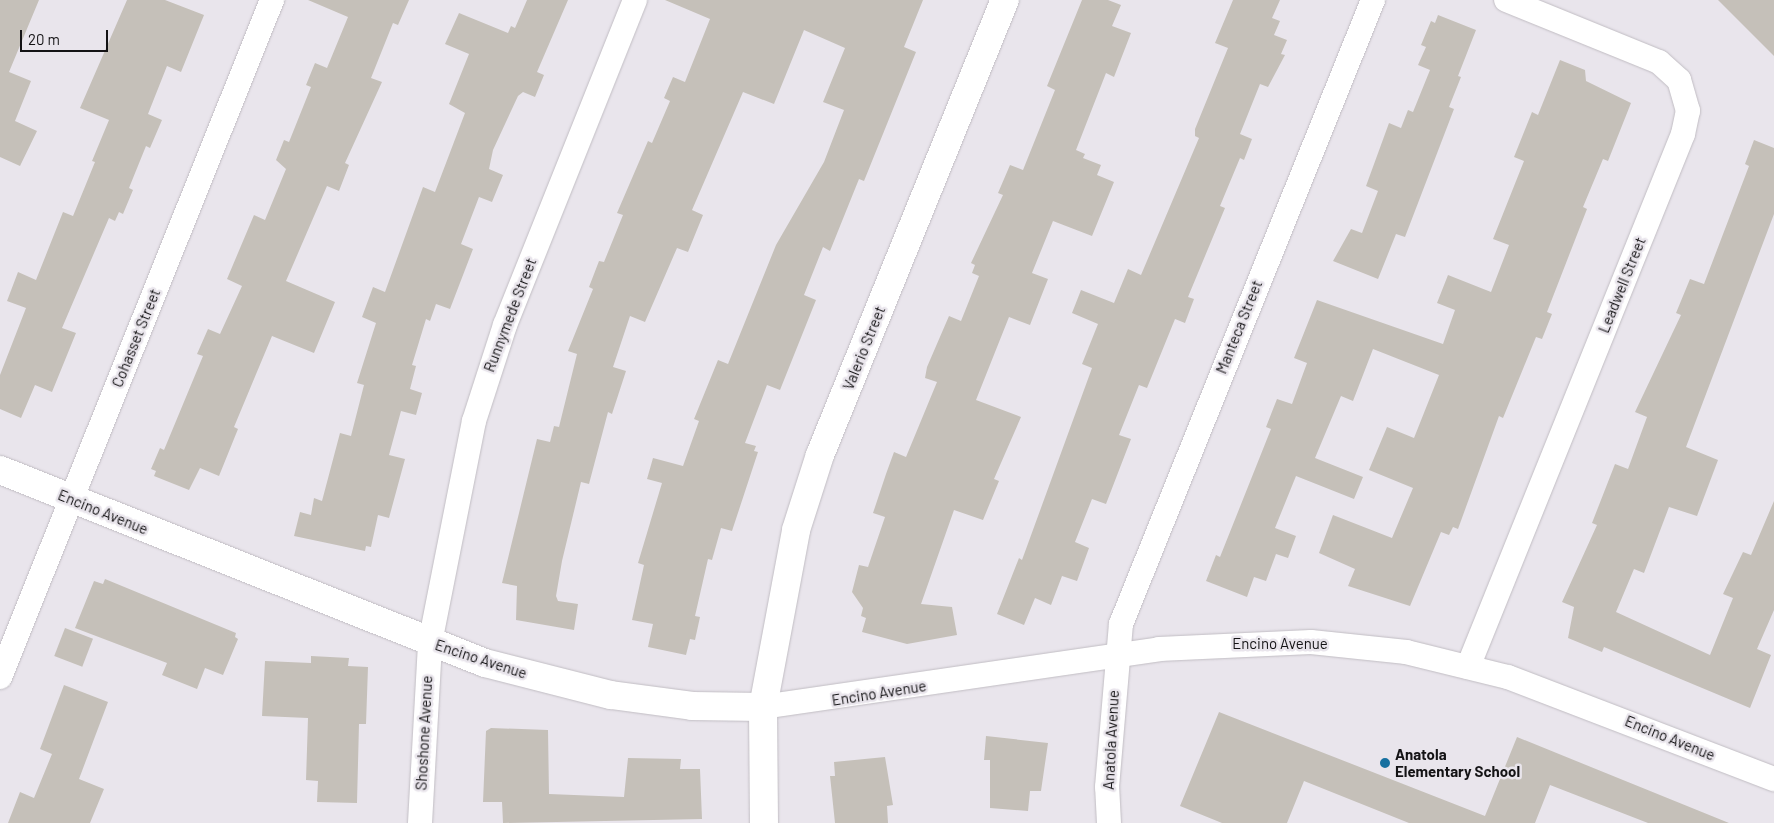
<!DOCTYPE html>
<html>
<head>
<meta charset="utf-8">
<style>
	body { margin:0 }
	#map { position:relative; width:1774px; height:823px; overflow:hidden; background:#e9e5ec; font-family:Barlow,sans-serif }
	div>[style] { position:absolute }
	.building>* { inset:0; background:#c5c0b9; transform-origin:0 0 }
	.roads { filter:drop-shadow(0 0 1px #c1bdc3) drop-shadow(0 0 1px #c1bdc3) }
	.minor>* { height:24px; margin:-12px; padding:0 12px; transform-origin:12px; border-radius:12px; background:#fff }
	.tertiary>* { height:28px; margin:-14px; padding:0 14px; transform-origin:14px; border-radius:14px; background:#fff }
	.dots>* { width:14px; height:14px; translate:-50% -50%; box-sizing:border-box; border:2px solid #e9e5ec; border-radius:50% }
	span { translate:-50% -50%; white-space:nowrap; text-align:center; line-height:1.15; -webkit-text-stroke:5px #e9e5ec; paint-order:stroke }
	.street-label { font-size:15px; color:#141315 }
	.poi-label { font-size:15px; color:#141315; font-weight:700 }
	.left { translate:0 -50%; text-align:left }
	.scale { position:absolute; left:20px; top:30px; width:88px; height:22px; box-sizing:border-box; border:2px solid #141315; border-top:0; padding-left:6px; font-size:15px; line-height:18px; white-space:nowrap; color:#141315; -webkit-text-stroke:4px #e9e5ec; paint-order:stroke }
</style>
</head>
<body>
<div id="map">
	<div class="building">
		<i style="clip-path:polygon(0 0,39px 0,9px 72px,31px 81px,15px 121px,37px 131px,20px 166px,0 157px)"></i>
		<i style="clip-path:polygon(127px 0,165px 0,204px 15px,181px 72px,167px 66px,148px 114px,162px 120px,150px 148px,146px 146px,129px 188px,133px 190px,123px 214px,119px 212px,115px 221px,109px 218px,62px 328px,76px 333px,52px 392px,35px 385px,21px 418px,0 409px,0 375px,26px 308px,7px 301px,18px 272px,36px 280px,63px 212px,73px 216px,95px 162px,92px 161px,109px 120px,80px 108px)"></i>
		<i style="clip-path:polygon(308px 0,409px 0,398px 25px,393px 23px,371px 78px,382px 82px,345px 163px,349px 165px,339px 191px,327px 186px,286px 281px,335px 302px,314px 353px,272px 336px,234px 427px,238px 429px,219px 476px,200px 468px,189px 490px,154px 476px,156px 471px,151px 469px,160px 448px,164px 450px,203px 356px,197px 354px,208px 329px,220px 334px,242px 286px,227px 279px,254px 215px,265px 220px,286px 169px,276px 160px,284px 140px,289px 142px,311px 87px,306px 85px,315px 63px,327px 68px,348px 17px)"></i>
		<i style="clip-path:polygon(527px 0,568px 0,537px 72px,544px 75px,535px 97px,523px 92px,518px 96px,493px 150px,489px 169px,503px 175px,492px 202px,479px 197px,461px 244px,473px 249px,450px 309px,436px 304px,430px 321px,426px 319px,412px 365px,416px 366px,410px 389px,422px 393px,416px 415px,401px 411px,389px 455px,405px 459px,389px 518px,378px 515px,371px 547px,366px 546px,365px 551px,294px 536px,300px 512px,311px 515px,314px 498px,322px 501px,340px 433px,351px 436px,364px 385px,357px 383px,376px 323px,362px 317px,373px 287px,385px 292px,423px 187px,435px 192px,465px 113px,449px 104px,469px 54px,445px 44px,459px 13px,508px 33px,511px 26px,515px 28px)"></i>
		<i style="clip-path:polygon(665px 0,923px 0,904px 47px,916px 52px,864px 181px,859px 179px,830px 251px,823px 247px,804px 295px,816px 300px,780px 390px,767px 385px,745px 443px,756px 446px,754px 451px,758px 452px,732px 531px,721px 528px,712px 560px,708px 559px,695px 616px,700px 617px,695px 640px,690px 639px,686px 655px,648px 647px,653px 624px,632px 620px,644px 565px,638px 563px,662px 483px,647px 479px,653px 458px,683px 466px,699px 421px,694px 419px,718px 360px,728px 364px,776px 245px,824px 162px,844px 110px,823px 102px,845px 48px,804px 30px,774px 104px,743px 92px,692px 210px,703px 215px,688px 252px,677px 248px,645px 322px,630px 316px,613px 367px,626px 371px,612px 414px,608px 412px,589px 484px,581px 482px,562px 561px,556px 596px,558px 601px,578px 604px,574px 630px,516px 620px,517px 586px,502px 583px,537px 439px,550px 442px,554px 426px,559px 427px,577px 354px,568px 351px,593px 289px,589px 287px,599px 261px,604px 262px,623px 215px,617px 213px,648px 141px,652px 143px,670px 101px,664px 98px,673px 77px,685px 82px,710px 19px)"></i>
		<i style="clip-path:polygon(1082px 0,1108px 0,1121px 5px,1112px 26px,1131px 33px,1114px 77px,1106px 73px,1076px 150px,1085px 154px,1083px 158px,1101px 165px,1097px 175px,1114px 182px,1092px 236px,1053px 221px,1032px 273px,1048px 279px,1030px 325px,1009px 317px,976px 400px,1021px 417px,994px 479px,999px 481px,983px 520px,954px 510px,921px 604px,952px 607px,957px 635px,907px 644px,862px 632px,866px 618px,861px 616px,863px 608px,852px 592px,859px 565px,868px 567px,885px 517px,873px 513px,886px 474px,894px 452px,906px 457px,918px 428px,937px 382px,925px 378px,927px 367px,949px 316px,961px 321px,979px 276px,972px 273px,975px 265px,971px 263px,1003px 195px,998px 193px,1010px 165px,1023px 170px,1055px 90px,1047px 86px)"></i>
		<i style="clip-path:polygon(1233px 0,1280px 0,1272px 18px,1280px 21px,1274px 35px,1287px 40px,1281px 54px,1285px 55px,1268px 87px,1260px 84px,1240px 134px,1252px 139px,1244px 160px,1240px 158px,1220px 206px,1225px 208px,1188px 297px,1194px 299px,1185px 323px,1175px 319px,1147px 388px,1139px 385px,1119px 435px,1131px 439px,1106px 504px,1092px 499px,1075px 542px,1089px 548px,1077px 581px,1062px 576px,1051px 605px,1035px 598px,1024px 625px,997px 614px,1019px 558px,1022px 560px,1092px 368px,1082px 364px,1098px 324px,1072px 313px,1081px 290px,1114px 303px,1128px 269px,1141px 275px,1199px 138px,1195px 136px,1195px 129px,1228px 48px,1215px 43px)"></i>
		<i style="clip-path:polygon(1718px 0,1774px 0,1774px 56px)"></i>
		<i style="clip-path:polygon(1438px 15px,1476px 30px,1458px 76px,1461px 77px,1449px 107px,1454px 109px,1405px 237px,1396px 234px,1378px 279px,1333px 261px,1351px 229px,1362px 233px,1378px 191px,1366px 186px,1389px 123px,1401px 128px,1408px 110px,1413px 112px,1430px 70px,1418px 65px,1426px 47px,1421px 45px,1431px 21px,1435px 23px)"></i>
		<i style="clip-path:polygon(1560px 60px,1585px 70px,1586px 81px,1631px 103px,1608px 161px,1603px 159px,1583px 207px,1587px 209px,1547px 312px,1552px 314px,1542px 339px,1536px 337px,1503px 418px,1499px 416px,1458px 529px,1453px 527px,1449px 535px,1441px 532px,1410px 606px,1348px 586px,1355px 569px,1319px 553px,1333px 515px,1392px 538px,1413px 488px,1369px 470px,1387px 427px,1414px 438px,1439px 375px,1373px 349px,1353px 401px,1341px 396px,1315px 458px,1363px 477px,1354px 499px,1296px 476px,1275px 528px,1296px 536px,1288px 558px,1276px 554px,1266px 581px,1254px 577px,1247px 597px,1206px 581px,1216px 555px,1220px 557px,1271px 429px,1266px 427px,1277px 399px,1292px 404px,1307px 363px,1294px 358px,1317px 300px,1443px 344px,1455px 310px,1437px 303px,1448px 275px,1491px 292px,1509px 245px,1493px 239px,1524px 161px,1514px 157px,1532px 112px,1538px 115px)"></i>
		<i style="clip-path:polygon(1754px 140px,1774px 148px,1774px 214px,1686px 447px,1718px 460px,1697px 516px,1669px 507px,1644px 573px,1634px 569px,1616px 612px,1710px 655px,1733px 598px,1723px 594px,1743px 552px,1751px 555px,1774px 501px,1774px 610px,1757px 649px,1771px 655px,1750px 708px,1604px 647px,1602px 652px,1568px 638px,1574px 607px,1562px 602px,1597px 525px,1592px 523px,1615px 464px,1628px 469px,1647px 417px,1635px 412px,1681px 315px,1676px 313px,1690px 279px,1704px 284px,1749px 166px,1745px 164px)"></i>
		<i style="clip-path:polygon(105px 579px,236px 633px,235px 637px,238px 639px,223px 675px,205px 668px,197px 689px,162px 675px,167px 663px,75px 628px,94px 581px,103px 584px)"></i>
		<i style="left:65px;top:628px;width:30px;height:30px;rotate:21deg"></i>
		<i style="clip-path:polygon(311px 656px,349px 658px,348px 666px,368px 667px,366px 724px,359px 724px,357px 803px,317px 802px,318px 781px,306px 780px,308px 718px,262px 716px,265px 661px,311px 663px)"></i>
		<i style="clip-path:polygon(64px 685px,108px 702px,79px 779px,104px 789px,90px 823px,8px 823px,20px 792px,34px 798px,52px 754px,40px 749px)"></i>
		<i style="clip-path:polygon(1219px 712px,1485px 816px,1517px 737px,1729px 823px,1648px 823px,1550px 785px,1535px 823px,1409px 823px,1304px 781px,1287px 823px,1222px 823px,1180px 806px)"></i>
		<i style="clip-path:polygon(491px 728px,548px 730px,549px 794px,624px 797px,628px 758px,681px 759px,680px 769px,700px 769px,702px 819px,503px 823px,502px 802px,483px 802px,486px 731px)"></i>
		<i style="clip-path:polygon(986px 736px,1048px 743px,1041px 791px,1030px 791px,1028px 811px,990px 808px,990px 760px,984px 760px)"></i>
		<i style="clip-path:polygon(885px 757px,893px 805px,887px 806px,888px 823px,835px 823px,830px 776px,835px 776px,834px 762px)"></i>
	</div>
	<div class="roads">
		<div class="minor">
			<i style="left:1468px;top:667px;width:575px;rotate:-68.03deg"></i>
			<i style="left:1683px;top:134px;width:24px;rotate:-78deg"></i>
			<i style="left:1688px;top:111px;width:32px;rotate:-106deg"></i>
			<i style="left:1679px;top:80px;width:27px;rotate:-138deg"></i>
			<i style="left:1659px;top:62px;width:165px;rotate:-157.9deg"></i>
			<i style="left:0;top:677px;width:730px;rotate:-68.11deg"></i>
			<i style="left:763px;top:707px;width:400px;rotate:-8.3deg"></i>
			<i style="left:1159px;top:649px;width:152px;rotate:-2.6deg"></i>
			<i style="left:1311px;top:642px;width:96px;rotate:6deg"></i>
			<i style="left:1406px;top:652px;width:105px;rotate:13.8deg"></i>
			<i style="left:1508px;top:677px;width:285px;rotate:21deg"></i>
			<i style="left:420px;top:823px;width:180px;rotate:-86.8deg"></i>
			<i style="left:430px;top:643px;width:226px;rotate:-78.8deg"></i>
			<i style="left:474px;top:421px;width:101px;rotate:-72.1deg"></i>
			<i style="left:505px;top:325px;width:350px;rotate:-68.2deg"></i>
			<i style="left:1109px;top:823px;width:36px;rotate:-93deg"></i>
			<i style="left:1107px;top:787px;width:164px;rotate:-85.1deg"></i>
			<i style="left:1121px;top:624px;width:673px;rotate:-68.01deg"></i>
		</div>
		<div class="tertiary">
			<i style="left:0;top:470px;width:522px;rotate:21.7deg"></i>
			<i style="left:485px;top:663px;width:130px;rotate:14.3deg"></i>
			<i style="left:611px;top:695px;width:82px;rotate:7.7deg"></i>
			<i style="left:692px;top:706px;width:71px;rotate:0.8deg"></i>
			<i style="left:764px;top:823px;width:116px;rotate:-90.5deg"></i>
			<i style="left:763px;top:707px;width:180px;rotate:-79.4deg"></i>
			<i style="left:796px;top:530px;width:79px;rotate:-72.3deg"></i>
			<i style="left:820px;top:455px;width:491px;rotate:-67.9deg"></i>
		</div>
	</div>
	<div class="dots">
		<i style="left:1385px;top:763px;background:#1770a0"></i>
	</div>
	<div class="street-label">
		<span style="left:1622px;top:285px;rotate:-68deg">Leadwell Street</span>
		<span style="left:510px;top:315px;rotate:-69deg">Runnymede Street</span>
		<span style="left:1239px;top:327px;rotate:-68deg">Manteca Street</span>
		<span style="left:136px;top:338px;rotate:-68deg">Cohasset Street</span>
		<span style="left:864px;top:348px;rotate:-68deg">Valerio Street</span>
		<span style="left:103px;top:512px;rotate:22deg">Encino Avenue</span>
		<span style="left:1280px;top:644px">Encino Avenue</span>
		<span style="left:481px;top:659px;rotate:18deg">Encino Avenue</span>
		<span style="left:879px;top:693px;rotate:-9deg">Encino Avenue</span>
		<span style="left:424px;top:733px;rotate:-87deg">Shoshone Avenue</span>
		<span style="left:1670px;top:738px;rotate:22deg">Encino Avenue</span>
		<span style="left:1111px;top:740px;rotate:-87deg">Anatola Avenue</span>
	</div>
	<div class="poi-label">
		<span class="left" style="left:1395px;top:763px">Anatola<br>Elementary School</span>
	</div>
	<div class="scale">20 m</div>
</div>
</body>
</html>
